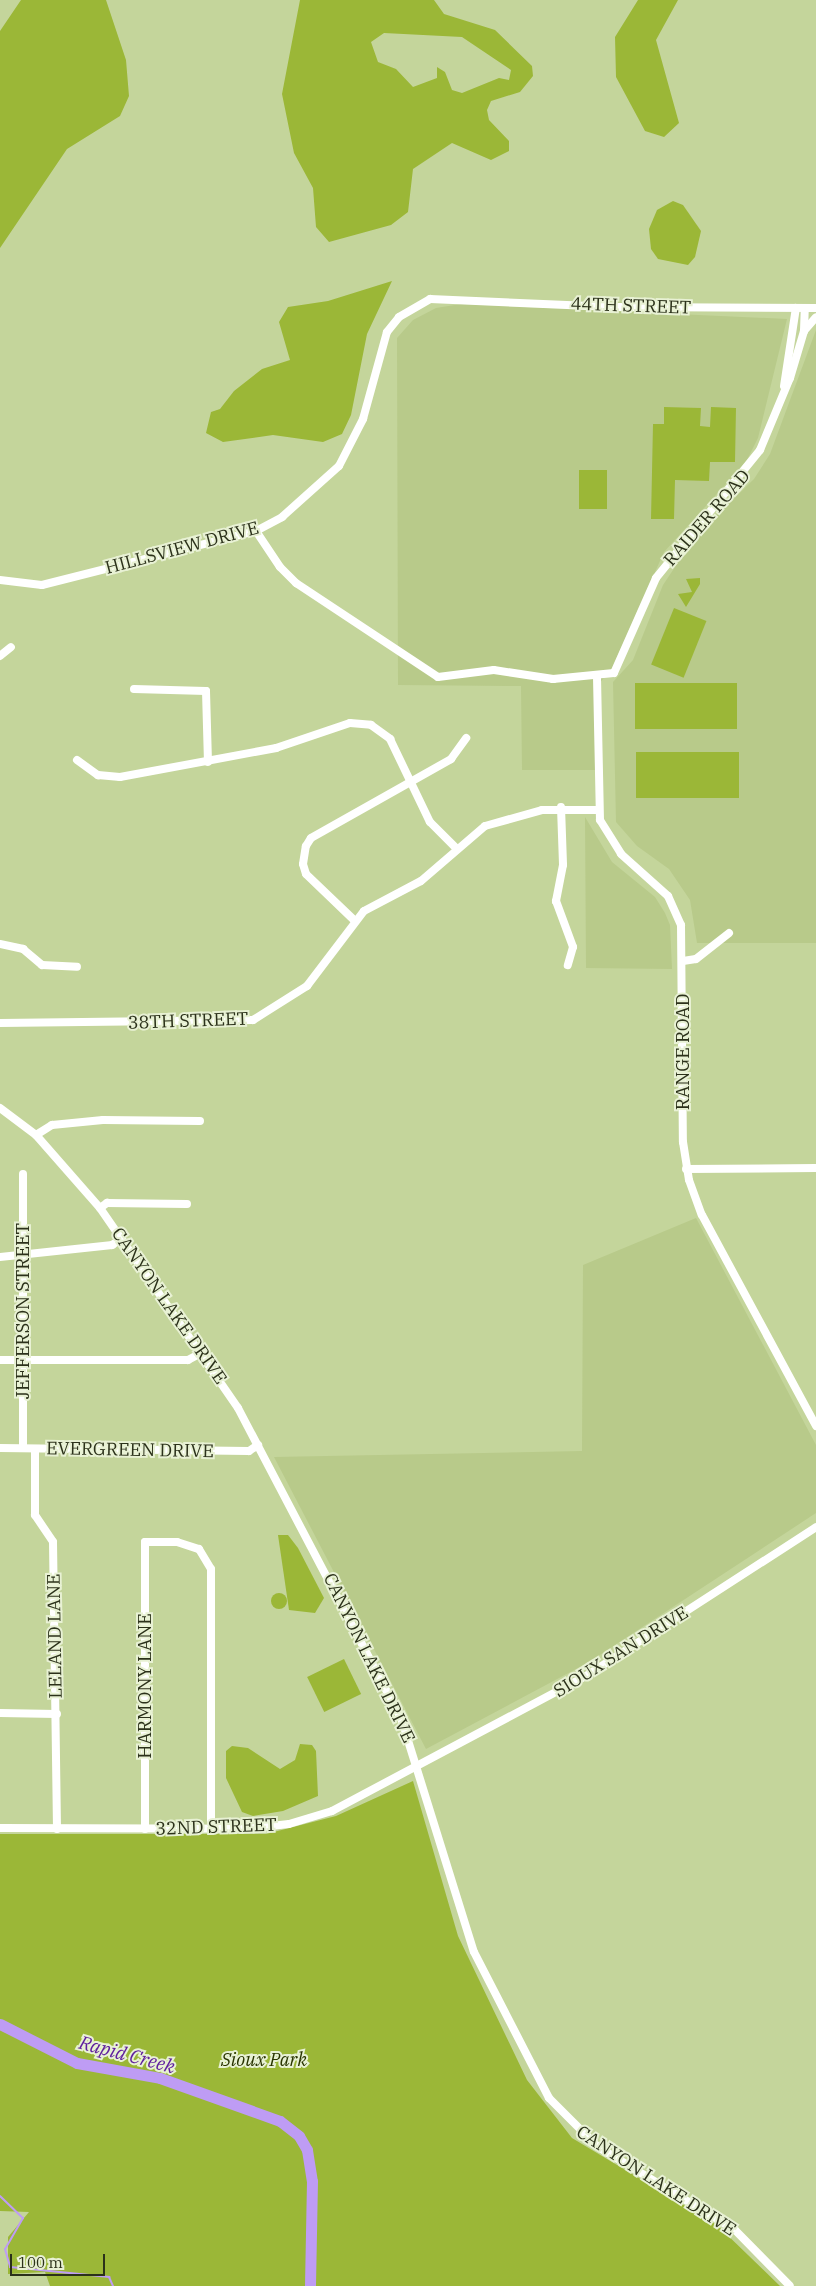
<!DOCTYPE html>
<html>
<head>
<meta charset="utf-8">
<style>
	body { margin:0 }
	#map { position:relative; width:816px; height:2286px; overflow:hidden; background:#c4d59b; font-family:"IBM Plex Serif",serif }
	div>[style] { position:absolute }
	.built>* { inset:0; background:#b8ca8a }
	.green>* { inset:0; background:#9bb737; transform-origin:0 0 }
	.round { border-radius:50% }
	.stream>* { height:2px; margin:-1px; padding:0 1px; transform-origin:1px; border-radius:1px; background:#be9cf4 }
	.river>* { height:11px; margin:-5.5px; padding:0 5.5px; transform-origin:5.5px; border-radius:5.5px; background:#be9cf4 }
	.minor>* { height:8px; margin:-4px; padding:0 4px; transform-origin:4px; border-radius:4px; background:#fff }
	span { translate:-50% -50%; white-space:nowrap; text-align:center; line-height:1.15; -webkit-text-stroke:4px #e8f1d4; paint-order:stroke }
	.street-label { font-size:18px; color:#2b311a }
	.park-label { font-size:18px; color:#293400; font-style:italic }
	.water-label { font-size:19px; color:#5f1e9e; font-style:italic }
	.scale { position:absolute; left:10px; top:2254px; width:95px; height:22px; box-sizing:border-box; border:2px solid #2b311a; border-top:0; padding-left:6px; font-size:15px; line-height:18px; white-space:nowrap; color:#2b311a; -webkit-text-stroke:4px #e8f1d4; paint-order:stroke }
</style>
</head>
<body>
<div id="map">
	<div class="built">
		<i style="clip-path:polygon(461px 304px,787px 319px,758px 438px,746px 462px,664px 552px,612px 668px,598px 685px,597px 770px,522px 770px,521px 686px,398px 685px,397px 338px,413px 320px,436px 308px)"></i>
		<i style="clip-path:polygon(816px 330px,816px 943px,697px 943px,690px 900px,669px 869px,637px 846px,616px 822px,613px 682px,633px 660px,663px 585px,677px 564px,702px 530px,754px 479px,770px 454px)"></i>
		<i style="clip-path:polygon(585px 817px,612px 862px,655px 897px,665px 913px,670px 925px,672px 969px,586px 968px)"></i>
		<i style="clip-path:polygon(696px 1218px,816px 1445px,816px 1513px,589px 1662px,426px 1749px,274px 1457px,582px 1451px,583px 1265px)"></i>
	</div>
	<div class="green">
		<i style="clip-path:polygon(21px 0,106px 0,126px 60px,129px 96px,120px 116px,67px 149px,0 248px,0 31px)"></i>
		<i style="clip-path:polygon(evenodd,300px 0,434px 0,444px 14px,495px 30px,532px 66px,533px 76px,520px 92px,491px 101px,487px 110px,489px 120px,509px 141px,509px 151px,491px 160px,452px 143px,413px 169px,408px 212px,391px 225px,329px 242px,316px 227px,313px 188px,294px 153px,282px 94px,300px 0,384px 33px,462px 37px,511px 70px,509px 80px,499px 78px,462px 93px,452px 90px,445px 72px,437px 67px,437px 78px,413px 87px,396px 69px,378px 62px,371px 42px,384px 33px)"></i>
		<i style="clip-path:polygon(638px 0,678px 0,656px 40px,679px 123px,664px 137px,645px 131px,616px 77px,615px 37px)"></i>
		<i style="clip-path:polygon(673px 201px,683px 205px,701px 231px,695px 257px,688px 265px,658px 259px,651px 249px,649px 229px,657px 210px)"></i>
		<i style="clip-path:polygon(392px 281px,367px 334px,351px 415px,342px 434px,323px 442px,273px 435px,223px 442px,206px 433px,211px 412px,220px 409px,234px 391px,262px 369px,290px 360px,279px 322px,288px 307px,328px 301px)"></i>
		<i style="clip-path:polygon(664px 407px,701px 408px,700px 426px,710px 427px,711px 407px,736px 408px,735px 462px,710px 462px,709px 481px,675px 480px,674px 519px,651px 519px,653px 424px,664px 424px)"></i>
		<i style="left:579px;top:470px;width:28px;height:39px"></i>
		<i style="clip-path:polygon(700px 578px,700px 584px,686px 607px,678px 594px,692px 592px,686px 579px)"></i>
		<i style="left:674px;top:608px;width:35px;height:61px;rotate:22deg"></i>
		<i style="left:635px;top:683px;width:102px;height:46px"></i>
		<i style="left:636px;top:752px;width:103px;height:46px"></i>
		<i style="clip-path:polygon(278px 1535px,288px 1535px,298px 1548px,324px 1598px,315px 1613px,289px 1610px)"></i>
		<i class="round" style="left:271px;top:1593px;width:16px;height:16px"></i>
		<i style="left:344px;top:1659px;width:39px;height:41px;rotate:64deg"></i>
		<i style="clip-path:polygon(300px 1744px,312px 1745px,316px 1751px,318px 1796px,283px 1811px,253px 1816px,242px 1812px,226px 1778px,226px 1751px,232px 1746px,248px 1748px,280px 1769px,295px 1760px)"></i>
		<i style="clip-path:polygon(413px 1781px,458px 1936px,527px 2080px,572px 2138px,717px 2225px,780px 2286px,50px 2286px,45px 2272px,8px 2274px,8px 2237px,29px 2212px,0 2211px,0 1834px,266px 1834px,336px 1816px)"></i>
	</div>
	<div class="stream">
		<i style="left:0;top:2196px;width:32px;rotate:44deg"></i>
		<i style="left:23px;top:2218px;width:36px;rotate:120deg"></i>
		<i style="left:5px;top:2249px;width:19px;rotate:74deg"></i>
		<i style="left:10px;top:2267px;width:100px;rotate:5.8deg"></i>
		<i style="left:109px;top:2277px;width:10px;rotate:66deg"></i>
	</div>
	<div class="river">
		<i style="left:0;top:2024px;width:86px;rotate:26.9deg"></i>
		<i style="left:77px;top:2063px;width:84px;rotate:10.2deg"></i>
		<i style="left:160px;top:2078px;width:127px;rotate:19.7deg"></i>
		<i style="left:280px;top:2121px;width:24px;rotate:38deg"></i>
		<i style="left:299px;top:2136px;width:16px;rotate:60deg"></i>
		<i style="left:307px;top:2150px;width:31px;rotate:81deg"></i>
		<i style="left:312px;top:2181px;width:105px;rotate:91.1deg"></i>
	</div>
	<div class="minor">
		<i style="left:804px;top:331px;width:18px;rotate:-49deg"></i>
		<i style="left:784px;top:386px;width:79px;rotate:-81.3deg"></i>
		<i style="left:256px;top:531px;width:43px;rotate:56.3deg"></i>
		<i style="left:280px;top:567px;width:23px;rotate:45deg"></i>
		<i style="left:296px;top:583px;width:170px;rotate:33.5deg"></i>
		<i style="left:438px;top:677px;width:56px;rotate:-7.1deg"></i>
		<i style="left:494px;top:670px;width:60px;rotate:8.7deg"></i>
		<i style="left:553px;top:679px;width:61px;rotate:-5.6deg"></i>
		<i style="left:614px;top:673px;width:104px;rotate:-66.1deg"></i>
		<i style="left:656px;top:578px;width:165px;rotate:-50.9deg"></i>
		<i style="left:760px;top:450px;width:78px;rotate:-67.4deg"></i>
		<i style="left:790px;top:378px;width:49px;rotate:-73.4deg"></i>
		<i style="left:804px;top:331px;width:23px;rotate:-88deg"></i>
		<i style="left:0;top:580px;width:42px;rotate:6.8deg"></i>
		<i style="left:42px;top:585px;width:221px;rotate:-14.2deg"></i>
		<i style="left:256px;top:531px;width:30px;rotate:-28deg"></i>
		<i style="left:282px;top:517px;width:76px;rotate:-41.8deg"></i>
		<i style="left:339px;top:466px;width:53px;rotate:-62.9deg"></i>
		<i style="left:363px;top:419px;width:90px;rotate:-74.6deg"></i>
		<i style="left:387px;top:332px;width:19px;rotate:-51deg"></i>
		<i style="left:399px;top:317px;width:36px;rotate:-30deg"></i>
		<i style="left:430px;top:299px;width:184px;rotate:2.5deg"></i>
		<i style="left:614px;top:307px;width:202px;rotate:0.3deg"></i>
		<i style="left:0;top:656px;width:14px;rotate:-39deg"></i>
		<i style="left:597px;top:677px;width:143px;rotate:88.8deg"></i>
		<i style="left:600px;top:820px;width:40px;rotate:58deg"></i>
		<i style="left:621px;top:854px;width:63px;rotate:41.8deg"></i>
		<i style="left:668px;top:896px;width:32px;rotate:66deg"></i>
		<i style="left:681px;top:925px;width:217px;rotate:89.5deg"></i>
		<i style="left:683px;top:1142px;width:38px;rotate:81deg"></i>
		<i style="left:689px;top:1180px;width:37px;rotate:70deg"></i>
		<i style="left:702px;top:1215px;width:240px;rotate:61.6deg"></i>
		<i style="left:134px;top:689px;width:72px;rotate:1.6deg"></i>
		<i style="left:206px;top:691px;width:71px;rotate:88.4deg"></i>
		<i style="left:77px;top:760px;width:26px;rotate:36deg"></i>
		<i style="left:98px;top:775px;width:22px;rotate:5deg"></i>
		<i style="left:120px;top:777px;width:159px;rotate:-10.5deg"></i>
		<i style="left:276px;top:748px;width:78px;rotate:-18.7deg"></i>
		<i style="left:350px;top:723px;width:21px;rotate:5deg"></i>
		<i style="left:371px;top:725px;width:24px;rotate:36deg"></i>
		<i style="left:390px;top:739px;width:92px;rotate:64.3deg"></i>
		<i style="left:430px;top:822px;width:38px;rotate:45deg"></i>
		<i style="left:561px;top:807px;width:58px;rotate:88deg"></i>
		<i style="left:563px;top:865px;width:37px;rotate:101deg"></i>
		<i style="left:556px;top:901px;width:49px;rotate:69.7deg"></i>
		<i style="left:573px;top:947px;width:19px;rotate:106deg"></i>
		<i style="left:354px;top:920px;width:66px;rotate:-136.2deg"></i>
		<i style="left:306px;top:874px;width:10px;rotate:-107deg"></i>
		<i style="left:303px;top:864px;width:18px;rotate:-81deg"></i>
		<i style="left:306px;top:846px;width:9px;rotate:-58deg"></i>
		<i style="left:311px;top:838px;width:161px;rotate:-29.4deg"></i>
		<i style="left:451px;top:759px;width:26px;rotate:-54deg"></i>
		<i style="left:0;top:944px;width:24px;rotate:12deg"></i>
		<i style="left:23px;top:949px;width:25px;rotate:40deg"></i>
		<i style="left:42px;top:965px;width:35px;rotate:3deg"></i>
		<i style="left:683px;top:961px;width:13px;rotate:-9deg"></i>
		<i style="left:696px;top:959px;width:42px;rotate:-38.2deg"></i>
		<i style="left:0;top:1023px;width:253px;rotate:-0.7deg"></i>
		<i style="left:253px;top:1020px;width:64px;rotate:-32.2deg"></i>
		<i style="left:307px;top:986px;width:94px;rotate:-52.8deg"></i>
		<i style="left:364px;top:911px;width:64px;rotate:-27.8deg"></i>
		<i style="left:421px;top:881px;width:84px;rotate:-40.7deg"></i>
		<i style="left:485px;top:826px;width:59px;rotate:-15.7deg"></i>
		<i style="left:542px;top:810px;width:55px"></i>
		<i style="left:0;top:1108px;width:45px;rotate:36.9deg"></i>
		<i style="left:36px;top:1135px;width:97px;rotate:48.8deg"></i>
		<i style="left:100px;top:1208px;width:243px;rotate:55.4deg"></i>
		<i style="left:238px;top:1408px;width:350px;rotate:62.3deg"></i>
		<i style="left:401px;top:1718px;width:245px;rotate:72.7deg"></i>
		<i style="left:474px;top:1952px;width:164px;rotate:62.8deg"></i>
		<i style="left:549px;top:2098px;width:69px;rotate:45deg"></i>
		<i style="left:598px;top:2147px;width:160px;rotate:31.2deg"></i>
		<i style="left:735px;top:2230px;width:78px;rotate:45.5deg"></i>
		<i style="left:36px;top:1135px;width:19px;rotate:-32deg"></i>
		<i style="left:52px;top:1125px;width:51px;rotate:-5.6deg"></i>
		<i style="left:103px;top:1120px;width:97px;rotate:0.6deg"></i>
		<i style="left:686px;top:1169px;width:130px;rotate:-0.4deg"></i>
		<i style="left:23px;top:1174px;width:274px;rotate:90deg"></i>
		<i style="left:100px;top:1208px;width:9px;rotate:-36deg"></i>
		<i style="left:107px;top:1203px;width:80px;rotate:0.7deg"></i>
		<i style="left:0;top:1257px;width:113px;rotate:-6.1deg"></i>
		<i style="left:112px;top:1245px;width:11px;rotate:-34deg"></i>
		<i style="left:0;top:1360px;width:188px"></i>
		<i style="left:188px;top:1360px;width:17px;rotate:-28deg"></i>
		<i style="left:0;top:1448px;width:249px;rotate:0.7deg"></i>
		<i style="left:249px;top:1451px;width:11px;rotate:-34deg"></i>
		<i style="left:35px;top:1449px;width:66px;rotate:90deg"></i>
		<i style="left:35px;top:1515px;width:32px;rotate:56deg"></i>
		<i style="left:53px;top:1542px;width:287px;rotate:89.2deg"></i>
		<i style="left:0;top:1713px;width:57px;rotate:1deg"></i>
		<i style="left:0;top:1828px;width:245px;rotate:0.2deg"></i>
		<i style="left:245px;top:1829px;width:44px;rotate:-6.5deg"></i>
		<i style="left:289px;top:1824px;width:45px;rotate:-16.8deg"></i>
		<i style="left:332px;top:1811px;width:288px;rotate:-28deg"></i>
		<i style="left:586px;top:1676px;width:274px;rotate:-32.9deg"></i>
		<i style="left:145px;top:1829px;width:287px;rotate:-90deg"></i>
		<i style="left:145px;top:1542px;width:32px"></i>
		<i style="left:177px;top:1542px;width:23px;rotate:18deg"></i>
		<i style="left:199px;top:1549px;width:23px;rotate:59deg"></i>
		<i style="left:211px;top:1569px;width:260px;rotate:90deg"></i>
	</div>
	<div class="street-label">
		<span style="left:631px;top:306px;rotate:2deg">44TH STREET</span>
		<span style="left:707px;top:518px;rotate:-49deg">RAIDER ROAD</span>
		<span style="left:182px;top:548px;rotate:-15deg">HILLSVIEW DRIVE</span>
		<span style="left:188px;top:1021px;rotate:-2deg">38TH STREET</span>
		<span style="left:683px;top:1052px;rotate:-90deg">RANGE ROAD</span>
		<span style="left:169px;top:1306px;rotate:55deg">CANYON LAKE DRIVE</span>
		<span style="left:23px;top:1311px;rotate:-90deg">JEFFERSON STREET</span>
		<span style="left:130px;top:1450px;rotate:1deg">EVERGREEN DRIVE</span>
		<span style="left:55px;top:1636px;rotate:-91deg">LELAND LANE</span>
		<span style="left:621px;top:1652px;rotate:-32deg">SIOUX SAN DRIVE</span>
		<span style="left:369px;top:1658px;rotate:64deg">CANYON LAKE DRIVE</span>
		<span style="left:145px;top:1686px;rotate:-90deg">HARMONY LANE</span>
		<span style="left:216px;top:1827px;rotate:-2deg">32ND STREET</span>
		<span style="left:656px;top:2181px;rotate:33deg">CANYON LAKE DRIVE</span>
	</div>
	<div class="park-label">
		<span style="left:264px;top:2060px">Sioux Park</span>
	</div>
	<div class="water-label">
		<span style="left:127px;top:2055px;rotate:15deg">Rapid Creek</span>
	</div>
	<div class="scale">100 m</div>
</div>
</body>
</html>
